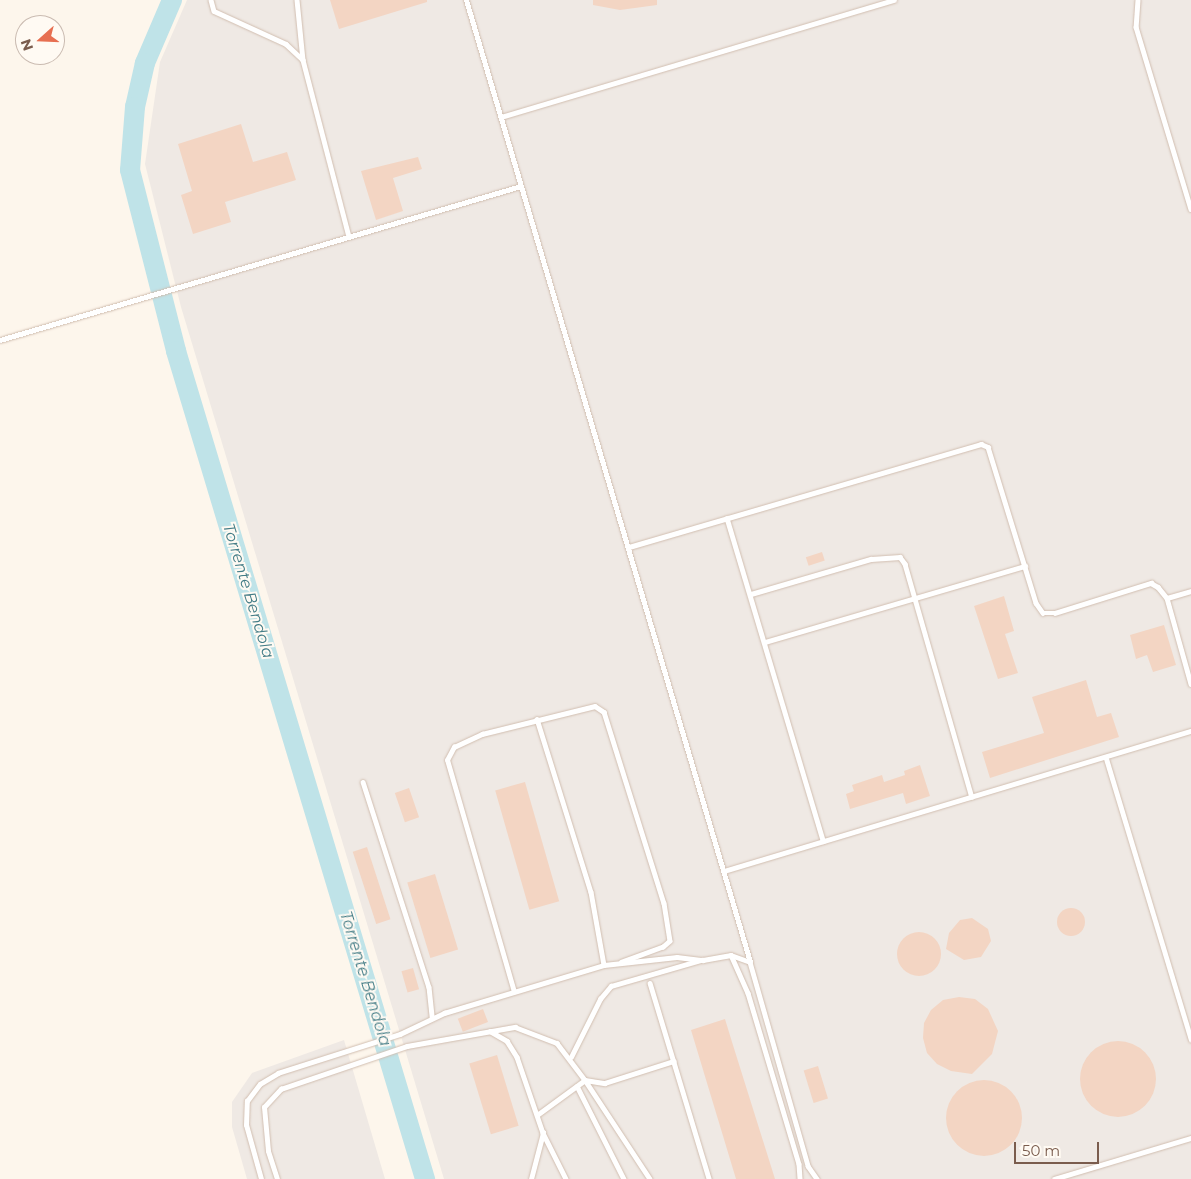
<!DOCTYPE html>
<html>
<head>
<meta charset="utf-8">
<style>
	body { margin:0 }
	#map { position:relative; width:1191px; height:1179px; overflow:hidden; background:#fdf6ec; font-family:Montserrat,sans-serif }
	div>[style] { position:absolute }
	.industrial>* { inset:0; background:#efe9e4 }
	.river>* { height:20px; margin:-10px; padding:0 10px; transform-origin:10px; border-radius:10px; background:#bfe3e8 }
	.building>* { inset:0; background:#f3d5c3; transform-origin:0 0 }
	.round { border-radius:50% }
	.roads { filter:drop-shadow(0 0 1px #d1beb0) drop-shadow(0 0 1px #d1beb0) }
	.service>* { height:4.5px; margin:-2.25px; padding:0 2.25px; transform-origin:2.25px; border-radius:2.25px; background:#fff }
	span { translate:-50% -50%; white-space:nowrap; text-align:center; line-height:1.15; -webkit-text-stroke:4px #fffaf3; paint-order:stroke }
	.water-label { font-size:16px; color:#437c86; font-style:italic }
	.north { position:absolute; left:15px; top:15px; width:50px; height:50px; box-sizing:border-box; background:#fffaf3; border:1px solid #cabbb1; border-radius:50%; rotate:250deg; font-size:14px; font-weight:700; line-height:20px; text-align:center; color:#7a5c4d }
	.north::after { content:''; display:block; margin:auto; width:18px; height:22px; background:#e76f51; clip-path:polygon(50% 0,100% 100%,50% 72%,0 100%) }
	.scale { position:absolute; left:1014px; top:1142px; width:85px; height:22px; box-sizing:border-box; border:2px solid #7a5c4d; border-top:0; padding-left:6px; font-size:15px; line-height:18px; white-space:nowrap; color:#7a5c4d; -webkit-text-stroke:4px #fffaf3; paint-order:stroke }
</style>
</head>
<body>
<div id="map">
	<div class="industrial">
		<i style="clip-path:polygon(187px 0,1191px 0,1191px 1179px,444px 1179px,181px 307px,145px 164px,160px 62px)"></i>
		<i style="clip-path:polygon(344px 1040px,385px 1179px,247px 1179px,232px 1127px,232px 1102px,252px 1073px)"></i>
	</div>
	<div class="river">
		<i style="left:172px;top:0;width:69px;rotate:113.2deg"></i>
		<i style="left:145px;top:63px;width:45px;rotate:102.8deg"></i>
		<i style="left:135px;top:107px;width:63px;rotate:94.5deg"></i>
		<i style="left:130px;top:170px;width:187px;rotate:75.7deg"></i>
		<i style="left:176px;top:351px;width:865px;rotate:73.26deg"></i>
	</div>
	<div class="building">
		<i style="clip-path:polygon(330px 0,427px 0,427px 2px,339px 29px)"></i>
		<i style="clip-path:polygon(593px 0,657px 0,657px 5px,620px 10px,593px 5px)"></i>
		<i style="clip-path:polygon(241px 124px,253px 162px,287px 152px,296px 180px,225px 202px,231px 222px,193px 234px,181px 195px,192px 191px,178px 144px)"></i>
		<i style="clip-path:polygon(418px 157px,422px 169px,393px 178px,403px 211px,376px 220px,361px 171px)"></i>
		<i style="left:822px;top:552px;width:9px;height:17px;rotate:72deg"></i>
		<i style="clip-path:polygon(1004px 596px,1014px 631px,1005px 634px,1018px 673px,998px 679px,974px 606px)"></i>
		<i style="clip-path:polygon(1164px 625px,1176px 665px,1153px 672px,1147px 655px,1136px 659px,1130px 635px)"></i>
		<i style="clip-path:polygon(1086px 680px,1097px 717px,1111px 713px,1119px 737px,990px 778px,982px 752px,1044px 733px,1032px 697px)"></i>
		<i style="clip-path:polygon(920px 765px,930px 796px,906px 804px,903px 793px,850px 809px,846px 794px,854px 791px,852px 785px,882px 775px,884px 782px,905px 775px,904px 771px)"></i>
		<i style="left:525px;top:782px;width:124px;height:31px;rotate:74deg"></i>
		<i style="left:409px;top:788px;width:31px;height:15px;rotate:71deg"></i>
		<i style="left:367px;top:847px;width:76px;height:15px;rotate:72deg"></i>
		<i style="left:435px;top:874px;width:79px;height:29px;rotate:73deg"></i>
		<i class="round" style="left:1057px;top:908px;width:28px;height:28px"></i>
		<i style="clip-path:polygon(972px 918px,988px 929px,991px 941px,981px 957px,964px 960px,946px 949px,949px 933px,960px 920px)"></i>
		<i class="round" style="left:897px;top:932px;width:44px;height:44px"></i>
		<i style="left:413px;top:968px;width:22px;height:12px;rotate:74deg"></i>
		<i style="clip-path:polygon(959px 997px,975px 999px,988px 1009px,998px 1031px,992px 1054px,972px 1074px,951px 1071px,937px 1064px,927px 1053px,923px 1038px,924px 1023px,931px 1010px,943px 1000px)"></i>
		<i style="left:483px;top:1009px;width:14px;height:27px;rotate:69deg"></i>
		<i style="clip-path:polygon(725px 1019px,732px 1042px,775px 1179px,736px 1179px,691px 1030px)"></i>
		<i class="round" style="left:1080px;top:1041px;width:76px;height:76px"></i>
		<i style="left:497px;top:1055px;width:74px;height:29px;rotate:73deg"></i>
		<i style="left:818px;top:1066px;width:34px;height:15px;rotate:73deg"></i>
		<i class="round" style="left:946px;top:1080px;width:76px;height:76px"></i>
	</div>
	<div class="roads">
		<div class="service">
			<i style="left:211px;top:0;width:11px;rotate:75deg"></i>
			<i style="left:214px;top:11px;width:79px;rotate:24.6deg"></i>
			<i style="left:286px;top:44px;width:23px;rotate:43deg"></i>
			<i style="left:297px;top:0;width:60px;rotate:84.3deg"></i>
			<i style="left:303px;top:60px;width:182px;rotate:75.4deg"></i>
			<i style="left:1138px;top:0;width:27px;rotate:94deg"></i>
			<i style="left:1136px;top:27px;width:190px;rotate:73.2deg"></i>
			<i style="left:501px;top:117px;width:410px;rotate:-16.6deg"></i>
			<i style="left:0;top:340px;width:543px;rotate:-16.47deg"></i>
			<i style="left:727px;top:518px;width:337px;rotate:73.4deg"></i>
			<i style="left:629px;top:547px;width:367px;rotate:-16.3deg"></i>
			<i style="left:981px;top:444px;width:8px;rotate:23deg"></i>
			<i style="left:988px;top:447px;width:163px;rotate:72.9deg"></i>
			<i style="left:1036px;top:603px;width:12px;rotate:55deg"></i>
			<i style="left:1043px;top:613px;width:12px"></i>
			<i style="left:1055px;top:613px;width:101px;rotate:-17.4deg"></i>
			<i style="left:1151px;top:583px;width:8px;rotate:30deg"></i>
			<i style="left:1158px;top:587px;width:14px;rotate:51deg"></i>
			<i style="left:1167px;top:598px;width:25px;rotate:-16deg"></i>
			<i style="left:751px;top:594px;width:125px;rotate:-16.3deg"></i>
			<i style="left:871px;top:559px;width:29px;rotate:-4deg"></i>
			<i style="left:900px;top:557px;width:9px;rotate:54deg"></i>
			<i style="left:905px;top:564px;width:242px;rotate:74deg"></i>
			<i style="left:1167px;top:598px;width:89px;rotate:74.4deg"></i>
			<i style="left:765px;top:642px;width:271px;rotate:-16.3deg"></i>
			<i style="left:537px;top:719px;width:181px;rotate:72.7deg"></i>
			<i style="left:591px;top:892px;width:74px;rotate:79.9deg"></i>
			<i style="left:1106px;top:757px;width:295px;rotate:73.2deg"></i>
			<i style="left:363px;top:782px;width:215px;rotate:72.2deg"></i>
			<i style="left:429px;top:987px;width:31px;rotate:84deg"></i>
			<i style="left:724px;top:871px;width:488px;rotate:-16.7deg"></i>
			<i style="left:731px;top:955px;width:42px;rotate:65.9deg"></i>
			<i style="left:748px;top:993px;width:178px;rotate:73.4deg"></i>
			<i style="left:799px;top:1164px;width:15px;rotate:86deg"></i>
			<i style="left:750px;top:962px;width:212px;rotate:74.1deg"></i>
			<i style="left:808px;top:1166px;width:16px;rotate:55deg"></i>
			<i style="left:650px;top:983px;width:205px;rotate:73.2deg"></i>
			<i style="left:514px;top:992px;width:241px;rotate:-106.1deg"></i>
			<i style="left:447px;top:760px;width:15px;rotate:-62deg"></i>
			<i style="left:454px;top:747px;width:31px;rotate:-25deg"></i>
			<i style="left:482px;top:734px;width:116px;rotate:-13.9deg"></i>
			<i style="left:595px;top:706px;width:11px;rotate:34deg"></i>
			<i style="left:604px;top:712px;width:200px;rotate:72.6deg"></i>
			<i style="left:664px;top:903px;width:38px;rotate:81deg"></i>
			<i style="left:670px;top:941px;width:9px;rotate:139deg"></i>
			<i style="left:663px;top:947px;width:44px;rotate:159.9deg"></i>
			<i style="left:490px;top:1031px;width:20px;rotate:30deg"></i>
			<i style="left:507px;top:1041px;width:19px;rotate:58deg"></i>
			<i style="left:517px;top:1057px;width:80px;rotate:71.1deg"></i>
			<i style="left:543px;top:1133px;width:51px;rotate:63.4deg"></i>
			<i style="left:571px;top:1057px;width:65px;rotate:-63.4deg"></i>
			<i style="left:600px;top:999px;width:17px;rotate:-50deg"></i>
			<i style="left:611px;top:986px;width:94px;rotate:-16.1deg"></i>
			<i style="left:577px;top:1086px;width:104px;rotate:63.2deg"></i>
			<i style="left:537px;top:1115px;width:59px;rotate:-36.1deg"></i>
			<i style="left:585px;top:1080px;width:118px;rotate:56.7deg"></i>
			<i style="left:261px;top:1179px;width:56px;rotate:-105.5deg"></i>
			<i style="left:246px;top:1125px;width:24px;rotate:-88deg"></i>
			<i style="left:247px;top:1101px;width:21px;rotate:-53deg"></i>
			<i style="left:260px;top:1084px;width:21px;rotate:-31deg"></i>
			<i style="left:278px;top:1073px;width:128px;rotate:-17.7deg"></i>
			<i style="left:400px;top:1034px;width:49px;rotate:-25.5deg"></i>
			<i style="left:444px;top:1013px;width:167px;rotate:-16.7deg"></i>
			<i style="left:604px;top:965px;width:73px;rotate:-6.3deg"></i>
			<i style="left:677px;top:957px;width:26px;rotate:7deg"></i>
			<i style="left:703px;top:960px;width:28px;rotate:-10deg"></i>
			<i style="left:731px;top:955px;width:20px;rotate:20deg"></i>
			<i style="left:750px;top:962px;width:1003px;rotate:-106.45deg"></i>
			<i style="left:277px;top:1179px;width:29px;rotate:-108deg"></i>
			<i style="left:268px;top:1151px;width:44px;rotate:-95.2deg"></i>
			<i style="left:264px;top:1107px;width:25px;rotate:-47deg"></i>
			<i style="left:281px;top:1089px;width:133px;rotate:-18.8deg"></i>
			<i style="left:407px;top:1046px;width:110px;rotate:-10deg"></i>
			<i style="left:515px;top:1027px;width:45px;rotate:20.9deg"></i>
			<i style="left:557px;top:1043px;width:46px;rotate:52.9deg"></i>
			<i style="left:585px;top:1080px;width:20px;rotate:9deg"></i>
			<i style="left:605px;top:1083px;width:72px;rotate:-17.7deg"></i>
			<i style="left:531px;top:1179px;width:48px;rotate:-75.4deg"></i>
			<i style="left:1054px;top:1179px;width:143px;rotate:-16.7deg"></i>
		</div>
	</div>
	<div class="water-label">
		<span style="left:248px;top:591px;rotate:73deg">Torrente Bendola</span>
		<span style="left:365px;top:979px;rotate:73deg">Torrente Bendola</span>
	</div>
	<div class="north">N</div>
	<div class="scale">50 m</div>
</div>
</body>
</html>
